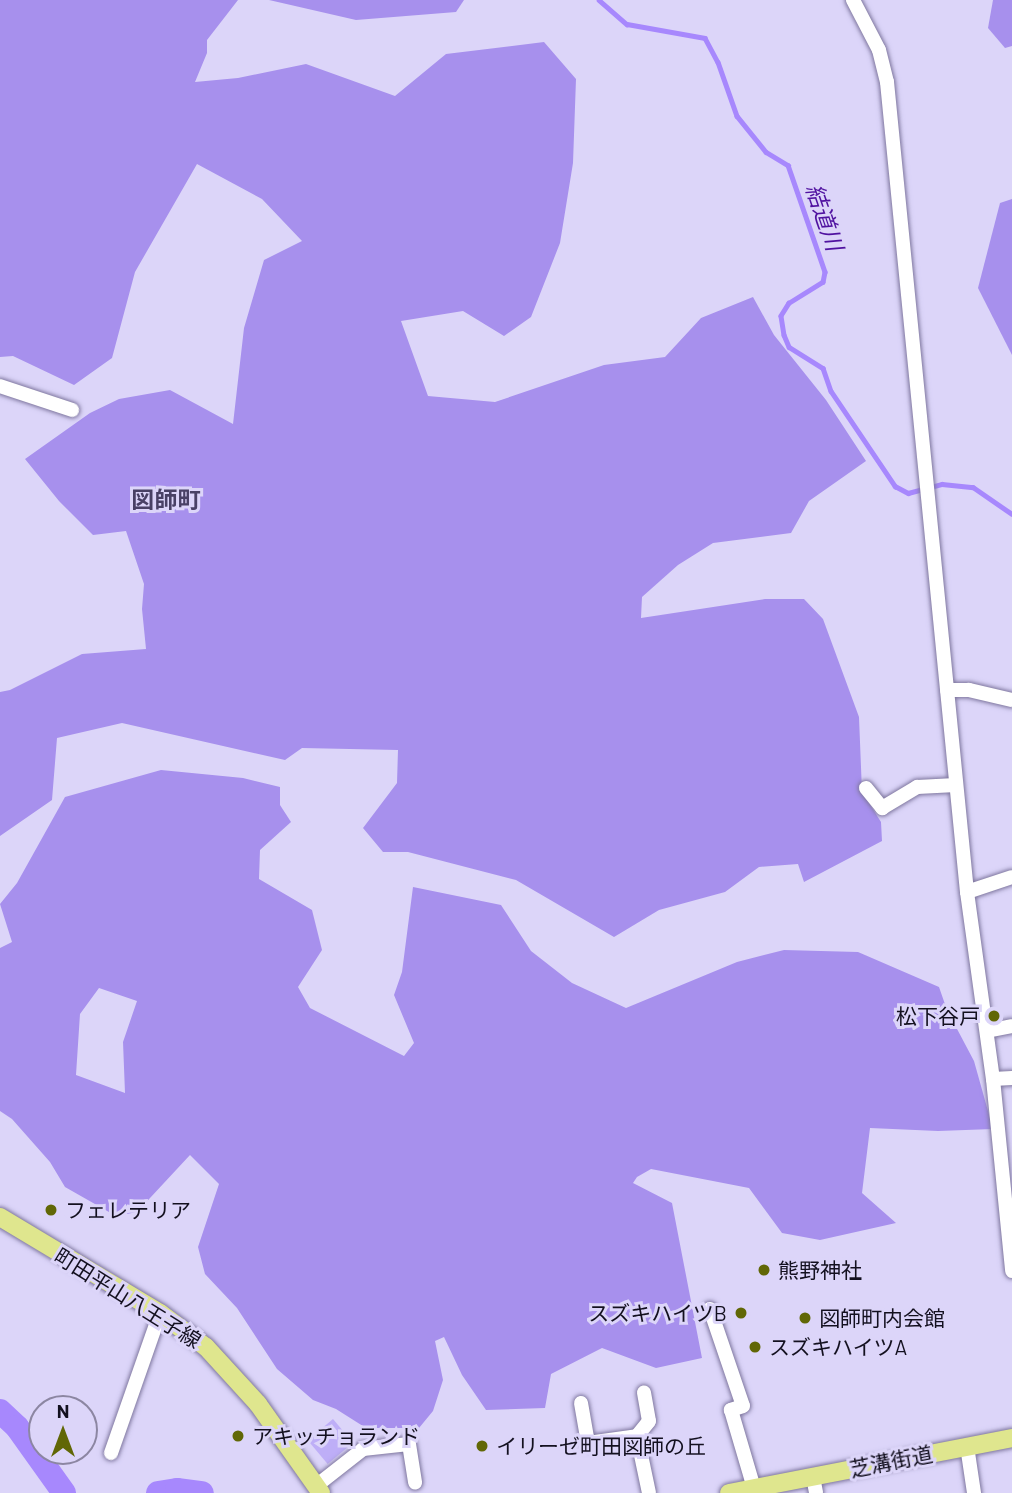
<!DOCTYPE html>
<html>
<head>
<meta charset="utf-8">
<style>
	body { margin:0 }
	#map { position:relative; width:1012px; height:1493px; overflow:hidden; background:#dcd5f9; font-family:Barlow,"Noto Sans JP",sans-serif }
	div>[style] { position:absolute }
	.green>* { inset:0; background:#beaef7; transform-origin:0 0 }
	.forest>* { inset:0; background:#a790ed }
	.stream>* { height:4.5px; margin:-2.25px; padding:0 2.25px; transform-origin:2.25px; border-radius:2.25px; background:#a788fd }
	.river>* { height:24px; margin:-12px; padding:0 12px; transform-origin:12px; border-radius:12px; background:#a788fd }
	.roads { filter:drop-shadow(0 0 2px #7f779f) drop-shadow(0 0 2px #7f779f) }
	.minor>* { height:14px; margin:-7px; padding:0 7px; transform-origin:7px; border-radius:7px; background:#fff }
	.major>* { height:18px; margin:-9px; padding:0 9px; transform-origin:9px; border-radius:9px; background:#dfe68e }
	.dots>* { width:19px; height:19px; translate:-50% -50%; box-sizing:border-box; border:4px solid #dcd5f9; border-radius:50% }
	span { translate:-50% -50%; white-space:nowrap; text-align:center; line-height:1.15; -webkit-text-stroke:6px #dcd5f9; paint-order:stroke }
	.poi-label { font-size:21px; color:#13101f }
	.right { translate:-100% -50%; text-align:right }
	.left { translate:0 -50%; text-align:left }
	.street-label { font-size:21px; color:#13101f }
	.water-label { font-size:23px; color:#5012a0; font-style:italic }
	.neighbourhood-label { font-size:23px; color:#494165; font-weight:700 }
	.north { position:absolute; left:28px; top:1395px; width:70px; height:70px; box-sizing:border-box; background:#dcd5f9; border:2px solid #8c86a2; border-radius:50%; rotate:0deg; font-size:19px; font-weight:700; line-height:28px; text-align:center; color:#13101f }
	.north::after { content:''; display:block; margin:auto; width:24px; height:32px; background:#616706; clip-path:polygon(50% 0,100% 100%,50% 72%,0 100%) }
</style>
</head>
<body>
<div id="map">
	<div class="green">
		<i style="left:333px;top:1419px;width:31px;height:33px;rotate:50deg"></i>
	</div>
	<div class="forest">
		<i style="clip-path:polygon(0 0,238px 0,207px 40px,207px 53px,195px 82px,238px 78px,306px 64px,395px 96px,446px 54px,544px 42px,576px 79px,573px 163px,560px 243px,531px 317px,504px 336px,463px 311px,401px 321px,428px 396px,495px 402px,604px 365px,665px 357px,701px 318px,753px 297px,774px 335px,826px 400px,866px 461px,809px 501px,791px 533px,713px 543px,678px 565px,642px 597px,641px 618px,765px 599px,804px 599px,823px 619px,859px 717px,862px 792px,881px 822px,882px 841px,804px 882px,798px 864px,759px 867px,725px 892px,659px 910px,614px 937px,516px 880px,408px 852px,383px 852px,363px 828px,397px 783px,398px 750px,302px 748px,285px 760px,122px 723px,57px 738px,52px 800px,0 836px,0 692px,10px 690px,82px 654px,146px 649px,142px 609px,144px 584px,126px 531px,93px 535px,59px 501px,25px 459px,90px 413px,119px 399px,170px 390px,233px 424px,244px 328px,264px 260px,302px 241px,262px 199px,197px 164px,135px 272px,112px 358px,74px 385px,13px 356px,0 357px)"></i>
		<i style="clip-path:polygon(269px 0,464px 0,456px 12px,356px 20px)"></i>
		<i style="clip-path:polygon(993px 0,1012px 0,1012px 46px,1005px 48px,988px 28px)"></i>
		<i style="clip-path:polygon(1012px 199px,1012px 355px,978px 288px,1000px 203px)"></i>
		<i style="clip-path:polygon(evenodd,161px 770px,243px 778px,280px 787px,280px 805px,291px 822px,260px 850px,259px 879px,312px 910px,322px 950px,298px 987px,310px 1008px,404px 1056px,414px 1043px,394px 995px,402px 972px,413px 887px,501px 905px,531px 951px,572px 983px,626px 1008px,737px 962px,784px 950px,858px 952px,939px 987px,947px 1010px,974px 1061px,993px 1129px,938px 1131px,870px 1128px,862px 1193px,896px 1223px,820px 1240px,782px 1233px,749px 1188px,651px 1169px,637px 1177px,633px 1183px,672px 1203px,702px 1358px,656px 1368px,602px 1348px,551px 1374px,545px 1408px,486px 1410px,462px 1375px,444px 1337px,435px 1341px,443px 1380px,433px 1411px,419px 1428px,366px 1428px,336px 1409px,313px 1400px,277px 1369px,237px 1308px,205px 1274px,198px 1247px,219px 1184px,190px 1155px,137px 1212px,116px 1216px,65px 1187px,50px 1162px,12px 1119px,0 1111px,0 948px,12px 942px,0 904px,17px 883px,65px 797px,161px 770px,99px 988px,137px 1001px,123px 1042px,125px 1093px,76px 1075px,80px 1014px,99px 988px)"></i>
	</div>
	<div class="stream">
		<i style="left:599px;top:0;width:37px;rotate:41deg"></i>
		<i style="left:627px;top:24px;width:79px;rotate:10.2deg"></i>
		<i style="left:705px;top:38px;width:27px;rotate:62deg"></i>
		<i style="left:718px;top:62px;width:57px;rotate:70.6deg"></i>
		<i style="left:737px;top:116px;width:46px;rotate:51.1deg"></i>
		<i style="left:766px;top:152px;width:26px;rotate:31deg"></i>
		<i style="left:788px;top:165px;width:113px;rotate:70.9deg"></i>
		<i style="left:825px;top:272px;width:10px;rotate:101deg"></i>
		<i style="left:823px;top:282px;width:40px;rotate:148deg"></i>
		<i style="left:789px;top:303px;width:15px;rotate:122deg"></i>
		<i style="left:781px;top:316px;width:19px;rotate:81deg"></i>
		<i style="left:784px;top:335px;width:13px;rotate:67deg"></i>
		<i style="left:789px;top:347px;width:40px;rotate:32deg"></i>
		<i style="left:823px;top:368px;width:24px;rotate:71deg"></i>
		<i style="left:831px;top:391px;width:115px;rotate:56deg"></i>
		<i style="left:895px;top:486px;width:15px;rotate:28deg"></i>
		<i style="left:908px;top:493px;width:35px;rotate:-15deg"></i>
		<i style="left:942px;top:484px;width:31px;rotate:6deg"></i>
		<i style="left:973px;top:487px;width:47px;rotate:34.7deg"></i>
	</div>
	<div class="river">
		<i style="left:0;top:1411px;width:23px;rotate:43deg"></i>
		<i style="left:17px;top:1427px;width:81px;rotate:54.5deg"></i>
		<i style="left:158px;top:1493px;width:19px;rotate:-9deg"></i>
		<i style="left:177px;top:1490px;width:25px;rotate:7deg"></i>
	</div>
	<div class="roads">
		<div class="minor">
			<i style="left:853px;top:0;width:56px;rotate:62.5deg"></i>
			<i style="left:879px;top:50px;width:33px;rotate:76deg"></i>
			<i style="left:887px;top:82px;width:814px;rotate:84.36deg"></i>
			<i style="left:967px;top:892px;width:189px;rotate:82.1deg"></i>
			<i style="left:993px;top:1079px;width:193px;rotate:84.3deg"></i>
			<i style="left:0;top:386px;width:76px;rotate:18.4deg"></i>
			<i style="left:947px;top:690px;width:22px"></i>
			<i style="left:969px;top:690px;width:44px;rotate:13.1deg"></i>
			<i style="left:866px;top:788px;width:26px;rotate:51deg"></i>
			<i style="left:882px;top:808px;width:41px;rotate:-31deg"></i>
			<i style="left:917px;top:787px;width:39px;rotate:-3deg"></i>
			<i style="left:967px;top:892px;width:47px;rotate:-18.4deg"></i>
			<i style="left:987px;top:1031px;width:25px;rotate:-11deg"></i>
			<i style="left:993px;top:1079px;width:19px;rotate:-3deg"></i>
			<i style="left:710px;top:1309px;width:102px;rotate:71.2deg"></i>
			<i style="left:743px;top:1406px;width:13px;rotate:162deg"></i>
			<i style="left:731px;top:1410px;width:81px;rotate:73.6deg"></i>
			<i style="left:581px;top:1403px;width:41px;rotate:80.1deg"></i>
			<i style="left:588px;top:1443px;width:49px;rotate:-8.1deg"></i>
			<i style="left:637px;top:1436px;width:58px;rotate:78.1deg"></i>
			<i style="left:637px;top:1436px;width:19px;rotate:-51deg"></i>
			<i style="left:649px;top:1421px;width:29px;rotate:-100deg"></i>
			<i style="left:967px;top:1446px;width:48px;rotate:81.5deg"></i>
			<i style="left:111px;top:1453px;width:148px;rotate:-70.7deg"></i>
			<i style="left:813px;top:1477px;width:16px;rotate:79deg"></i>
			<i style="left:316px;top:1486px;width:60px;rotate:-38.2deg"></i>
			<i style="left:363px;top:1449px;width:46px;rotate:-6.2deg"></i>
			<i style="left:409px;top:1444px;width:39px;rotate:81deg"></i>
		</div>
		<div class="major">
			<i style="left:0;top:1217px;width:187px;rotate:31deg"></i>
			<i style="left:160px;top:1313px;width:57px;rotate:36.5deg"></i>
			<i style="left:206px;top:1347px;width:77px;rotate:47.6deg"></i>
			<i style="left:258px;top:1404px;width:109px;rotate:54.7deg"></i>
			<i style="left:729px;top:1493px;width:288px;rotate:-11deg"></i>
		</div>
	</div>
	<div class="dots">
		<i style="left:994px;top:1016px;background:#616706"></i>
		<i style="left:51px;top:1210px;background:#616706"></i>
		<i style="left:764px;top:1270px;background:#616706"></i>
		<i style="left:741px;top:1313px;background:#616706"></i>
		<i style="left:805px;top:1318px;background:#616706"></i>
		<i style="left:755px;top:1347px;background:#616706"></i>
		<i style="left:238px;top:1436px;background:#616706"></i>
		<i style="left:482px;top:1446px;background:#616706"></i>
	</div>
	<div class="poi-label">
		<span class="right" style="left:980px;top:1016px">松下谷戸</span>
		<span class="left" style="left:65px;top:1210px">フェレテリア</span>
		<span class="left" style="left:778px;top:1270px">熊野神社</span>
		<span class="right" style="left:727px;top:1313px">スズキハイツB</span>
		<span class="left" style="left:819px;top:1318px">図師町内会館</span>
		<span class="left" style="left:769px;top:1347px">スズキハイツA</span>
		<span class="left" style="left:252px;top:1436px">アキッチョランド</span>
		<span class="left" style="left:496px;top:1446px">イリーゼ町田図師の丘</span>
	</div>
	<div class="street-label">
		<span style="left:128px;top:1298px;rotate:32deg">町田平山八王子線</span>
		<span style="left:891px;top:1461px;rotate:-11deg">芝溝街道</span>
	</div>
	<div class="water-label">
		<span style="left:825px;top:217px;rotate:71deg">結道川</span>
	</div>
	<div class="neighbourhood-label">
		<span style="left:166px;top:499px">図師町</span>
	</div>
	<div class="north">N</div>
</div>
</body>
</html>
